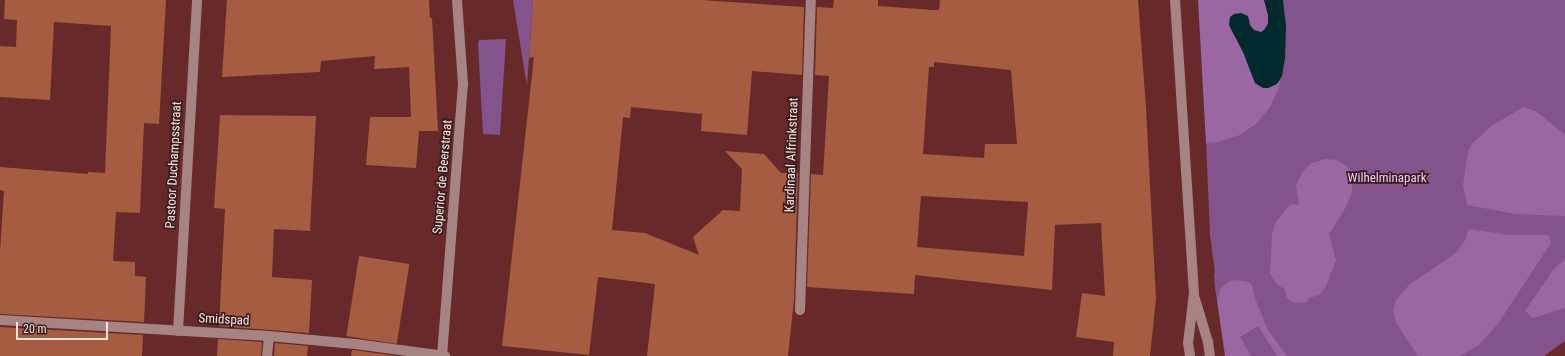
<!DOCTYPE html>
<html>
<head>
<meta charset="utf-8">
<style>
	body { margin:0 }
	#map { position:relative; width:1565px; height:356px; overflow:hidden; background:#68292b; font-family:"Roboto Condensed",sans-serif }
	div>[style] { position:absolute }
	.green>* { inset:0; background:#82548b }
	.forest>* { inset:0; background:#9a67a3 }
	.water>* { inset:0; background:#022a2d }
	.building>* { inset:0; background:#a65c40; transform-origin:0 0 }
	.minor>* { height:10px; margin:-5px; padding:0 5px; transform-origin:5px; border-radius:5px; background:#a58483 }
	span { translate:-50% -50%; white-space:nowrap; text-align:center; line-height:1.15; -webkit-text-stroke:3.5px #3a1d1d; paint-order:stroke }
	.street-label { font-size:13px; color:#fbe3e2 }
	.park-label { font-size:13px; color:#f6cbfe }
	.scale { position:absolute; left:16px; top:322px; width:92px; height:18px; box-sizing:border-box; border:2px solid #fbe3e2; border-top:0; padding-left:5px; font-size:12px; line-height:14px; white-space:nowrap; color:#fbe3e2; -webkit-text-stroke:3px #3a1d1d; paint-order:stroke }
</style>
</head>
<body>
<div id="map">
	<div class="green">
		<i style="clip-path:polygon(513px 0,533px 0,527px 86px)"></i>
		<i style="clip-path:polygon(1200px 0,1565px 0,1565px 341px,1544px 356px,1226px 356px,1215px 288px,1214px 273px,1215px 273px,1210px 235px)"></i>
		<i style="clip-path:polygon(506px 39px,500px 135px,483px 134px,478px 44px,479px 40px)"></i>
	</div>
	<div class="forest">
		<i style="clip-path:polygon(1198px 0,1264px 0,1268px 15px,1268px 24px,1264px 30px,1261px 32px,1254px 30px,1250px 25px,1250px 20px,1237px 13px,1230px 17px,1230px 28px,1243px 52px,1255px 83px,1263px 88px,1268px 88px,1280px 81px,1282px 76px,1279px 87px,1270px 107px,1256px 124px,1238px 136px,1217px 142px,1206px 143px)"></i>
		<i style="clip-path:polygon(1524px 107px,1537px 112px,1565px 135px,1565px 216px,1516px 214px,1467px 205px,1463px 185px,1468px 152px,1471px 145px,1491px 126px)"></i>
		<i style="clip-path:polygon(1325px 159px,1336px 160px,1347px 166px,1352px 175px,1352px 192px,1346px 207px,1329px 234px,1336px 260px,1326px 286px,1319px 295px,1309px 298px,1307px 302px,1294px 303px,1287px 298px,1285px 289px,1277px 285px,1270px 273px,1272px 233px,1276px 222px,1285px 210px,1291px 204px,1299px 205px,1296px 185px,1303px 171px,1312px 163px)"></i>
		<i style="clip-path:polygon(1469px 229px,1510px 235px,1547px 235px,1550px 237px,1551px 243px,1499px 322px,1479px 345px,1460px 356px,1418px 356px,1396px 323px,1393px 310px,1396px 300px,1409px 285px,1456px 253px,1464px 242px)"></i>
		<i style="clip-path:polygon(1565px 259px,1565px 308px,1533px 318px,1525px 311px,1553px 270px)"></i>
		<i style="clip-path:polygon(1236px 280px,1248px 282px,1252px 285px,1256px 301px,1268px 330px,1287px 356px,1277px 356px,1258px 326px,1240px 337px,1251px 356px,1225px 356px,1217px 300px,1221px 288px,1230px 281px)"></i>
	</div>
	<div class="water">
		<i style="clip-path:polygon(1264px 0,1283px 0,1286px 26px,1285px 58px,1282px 76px,1277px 84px,1268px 88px,1263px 88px,1255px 83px,1243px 52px,1229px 25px,1230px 17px,1234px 14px,1241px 13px,1248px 16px,1250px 25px,1254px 30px,1261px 32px,1264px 30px,1268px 24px,1268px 15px)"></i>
	</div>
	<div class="building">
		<i style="clip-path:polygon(5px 0,166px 0,159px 124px,144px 123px,140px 213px,116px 212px,113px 261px,135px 262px,135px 276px,146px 277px,144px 322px,0 314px,0 252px,4px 191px,0 190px,0 167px,88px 174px,88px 172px,105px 173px,111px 26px,54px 22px,50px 100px,0 97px,0 46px,16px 47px,17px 20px,4px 19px)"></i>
		<i style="clip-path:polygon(227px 0,429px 0,430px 18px,432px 18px,438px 131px,419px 131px,416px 168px,366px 165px,370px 117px,411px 117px,409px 67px,374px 69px,375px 56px,321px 61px,320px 72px,222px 77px)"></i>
		<i style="clip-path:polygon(533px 0,701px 0,804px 7px,802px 75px,752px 71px,747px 135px,701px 131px,702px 114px,631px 107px,630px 118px,623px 117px,612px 230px,645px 233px,699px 255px,693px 237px,723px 210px,740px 211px,742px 169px,725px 151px,764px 154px,781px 173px,798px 173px,794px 300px,788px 356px,647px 356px,655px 284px,598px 277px,589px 355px,502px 346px,534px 57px,529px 58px)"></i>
		<i style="clip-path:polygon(evenodd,834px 0,878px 0,878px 6px,933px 10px,939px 10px,940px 0,1138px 0,1146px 108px,1156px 299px,1150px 356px,1113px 356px,1114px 342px,1076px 337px,1082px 293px,1105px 296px,1101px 223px,1055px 225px,1052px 290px,915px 275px,914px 294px,807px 287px,811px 174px,823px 175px,829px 76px,815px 75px,817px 7px,833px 8px,834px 0,934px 62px,1011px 70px,1017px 144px,985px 144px,984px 158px,923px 154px,929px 67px,934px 67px,934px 62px,834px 0,921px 196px,1028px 202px,1024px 256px,917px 247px,921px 196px)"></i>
		<i style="clip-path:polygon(220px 115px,316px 116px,310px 231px,274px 229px,272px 277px,312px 280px,309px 333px,219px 326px,225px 209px,214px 208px)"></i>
		<i style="left:359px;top:256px;width:51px;height:81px;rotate:9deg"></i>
		<i style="clip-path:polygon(0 327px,143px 335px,142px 356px,0 356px)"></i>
		<i style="clip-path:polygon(218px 339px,262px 342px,261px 356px,217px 356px)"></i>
		<i style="clip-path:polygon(275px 343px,308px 346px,307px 356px,274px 356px)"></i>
		<i style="clip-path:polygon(352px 350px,354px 350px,396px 356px,351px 356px)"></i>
	</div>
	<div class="minor">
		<i style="left:1175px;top:0;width:294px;rotate:86.3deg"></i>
		<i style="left:1194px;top:293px;width:50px;rotate:96.8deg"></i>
		<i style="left:1188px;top:343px;width:13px;rotate:81deg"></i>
		<i style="left:1195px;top:299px;width:45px;rotate:73.2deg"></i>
		<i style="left:1208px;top:342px;width:14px;rotate:82deg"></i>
		<i style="left:800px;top:310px;width:310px;rotate:-88deg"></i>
		<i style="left:0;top:320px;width:269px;rotate:3.4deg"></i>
		<i style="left:269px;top:336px;width:86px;rotate:5.3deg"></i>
		<i style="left:355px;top:344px;width:91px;rotate:7.6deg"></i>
		<i style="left:178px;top:331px;width:332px;rotate:-86.7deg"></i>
		<i style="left:267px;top:356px;width:20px;rotate:-84deg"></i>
		<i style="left:442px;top:356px;width:273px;rotate:-85.6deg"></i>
		<i style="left:463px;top:84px;width:84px;rotate:-94.1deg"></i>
	</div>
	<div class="street-label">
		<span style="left:792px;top:155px;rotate:-88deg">Kardinaal Alfrinkstraat</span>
		<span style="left:174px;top:165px;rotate:-87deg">Pastoor Duchampsstraat</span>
		<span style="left:443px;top:177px;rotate:-85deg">Superior de Beerstraat</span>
		<span style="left:224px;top:320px;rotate:3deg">Smidspad</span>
	</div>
	<div class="park-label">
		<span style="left:1387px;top:178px">Wilhelminapark</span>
	</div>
	<div class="scale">20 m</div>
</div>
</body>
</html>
